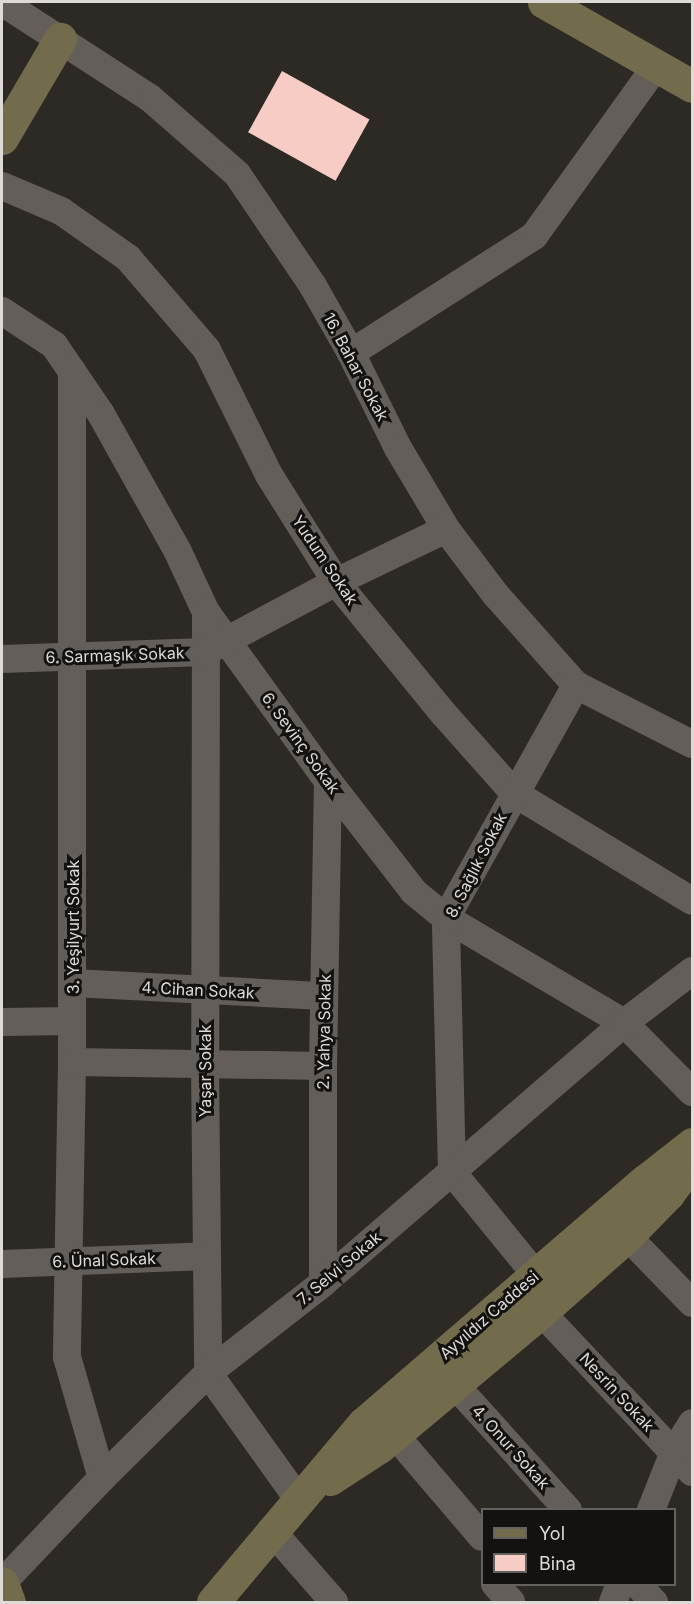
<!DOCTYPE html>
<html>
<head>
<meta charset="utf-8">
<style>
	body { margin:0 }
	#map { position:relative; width:694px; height:1604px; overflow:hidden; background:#2d2925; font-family:Inter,sans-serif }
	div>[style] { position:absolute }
	.building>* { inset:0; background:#f6ccc4; transform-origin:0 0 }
	.street>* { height:28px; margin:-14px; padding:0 14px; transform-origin:14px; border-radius:14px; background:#635e5a }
	.secondary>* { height:33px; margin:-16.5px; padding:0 16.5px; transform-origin:16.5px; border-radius:16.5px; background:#726b4c }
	span { translate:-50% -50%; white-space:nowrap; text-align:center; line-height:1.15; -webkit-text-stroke:6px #141210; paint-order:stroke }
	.street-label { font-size:16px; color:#dddad8 }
	.frame { position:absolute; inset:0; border:3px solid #dddad8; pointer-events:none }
	.legend { position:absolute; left:481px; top:1508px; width:195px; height:78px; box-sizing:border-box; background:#141210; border:2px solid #646260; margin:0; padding:8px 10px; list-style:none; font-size:18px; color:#dddad8 }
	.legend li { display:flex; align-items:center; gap:12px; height:30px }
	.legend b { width:30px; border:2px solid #646260 }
</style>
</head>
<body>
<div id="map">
	<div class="building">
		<i style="left:282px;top:71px;width:100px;height:70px;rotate:29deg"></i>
	</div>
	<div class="street">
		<i style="left:2px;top:2px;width:176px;rotate:33deg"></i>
		<i style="left:150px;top:98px;width:116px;rotate:41.1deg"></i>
		<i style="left:237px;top:174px;width:135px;rotate:55.8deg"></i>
		<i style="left:313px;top:286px;width:77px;rotate:60.4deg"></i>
		<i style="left:351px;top:353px;width:106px;rotate:63.7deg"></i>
		<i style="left:398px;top:448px;width:94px;rotate:59.3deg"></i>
		<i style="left:446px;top:529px;width:83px;rotate:52.9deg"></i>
		<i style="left:496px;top:595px;width:120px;rotate:48.4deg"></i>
		<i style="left:576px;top:685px;width:130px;rotate:27deg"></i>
		<i style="left:2px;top:186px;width:64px;rotate:23deg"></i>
		<i style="left:61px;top:211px;width:82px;rotate:35deg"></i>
		<i style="left:128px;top:258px;width:121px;rotate:49.3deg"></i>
		<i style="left:207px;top:350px;width:140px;rotate:63.6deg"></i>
		<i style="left:269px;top:475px;width:126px;rotate:57.9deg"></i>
		<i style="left:336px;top:582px;width:169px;rotate:50.8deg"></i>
		<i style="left:443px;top:713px;width:107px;rotate:48.4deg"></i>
		<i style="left:514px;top:793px;width:208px;rotate:31.2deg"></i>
		<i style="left:2px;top:311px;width:62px;rotate:33.2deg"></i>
		<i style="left:54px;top:345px;width:83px;rotate:55.7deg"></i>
		<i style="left:101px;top:414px;width:158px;rotate:60.8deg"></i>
		<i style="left:178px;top:552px;width:66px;rotate:65deg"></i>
		<i style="left:206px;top:612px;width:208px;rotate:54.2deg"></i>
		<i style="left:328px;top:781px;width:140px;rotate:52.2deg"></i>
		<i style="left:414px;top:892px;width:41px;rotate:39.1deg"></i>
		<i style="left:446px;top:918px;width:207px;rotate:30.5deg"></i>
		<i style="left:624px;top:1023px;width:97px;rotate:45.4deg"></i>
		<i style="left:351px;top:353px;width:217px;rotate:-32.6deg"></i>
		<i style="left:534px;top:236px;width:209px;rotate:-54.3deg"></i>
		<i style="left:72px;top:371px;width:691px;rotate:90deg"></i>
		<i style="left:72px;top:1062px;width:295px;rotate:91deg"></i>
		<i style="left:67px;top:1357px;width:126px;rotate:73.9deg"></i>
		<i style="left:206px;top:612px;width:453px;rotate:90.1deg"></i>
		<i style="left:205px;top:1065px;width:308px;rotate:89.4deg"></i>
		<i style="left:208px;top:1373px;width:156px;rotate:54.4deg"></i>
		<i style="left:2px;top:659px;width:203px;rotate:-2deg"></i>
		<i style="left:205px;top:652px;width:149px;rotate:-28.1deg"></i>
		<i style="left:336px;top:582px;width:122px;rotate:-25.7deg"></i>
		<i style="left:73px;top:983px;width:251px;rotate:3deg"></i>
		<i style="left:2px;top:1022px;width:70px;rotate:-0.8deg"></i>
		<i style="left:72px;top:1062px;width:251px;rotate:0.9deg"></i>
		<i style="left:627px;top:1236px;width:93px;rotate:45.9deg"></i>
		<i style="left:2px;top:1264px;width:205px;rotate:-2.2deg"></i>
		<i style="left:536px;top:1275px;width:133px;rotate:-129.2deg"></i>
		<i style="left:452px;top:1172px;width:254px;rotate:-91.4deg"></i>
		<i style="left:446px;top:918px;width:267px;rotate:-60.8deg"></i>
		<i style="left:323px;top:1283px;width:217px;rotate:-90deg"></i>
		<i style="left:323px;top:1066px;width:285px;rotate:-89deg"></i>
		<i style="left:541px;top:1312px;width:220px;rotate:46.7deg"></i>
		<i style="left:454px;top:1384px;width:170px;rotate:47.9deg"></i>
		<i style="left:394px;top:1434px;width:135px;rotate:49.5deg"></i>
		<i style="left:651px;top:1510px;width:62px;rotate:-68.4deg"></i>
		<i style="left:674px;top:1452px;width:34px;rotate:-58deg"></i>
		<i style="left:271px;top:1530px;width:96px;rotate:48.8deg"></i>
		<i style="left:2px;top:1583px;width:145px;rotate:-46.4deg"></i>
		<i style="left:102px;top:1478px;width:149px;rotate:-44.7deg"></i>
		<i style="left:208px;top:1373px;width:146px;rotate:-38deg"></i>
		<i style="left:323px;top:1283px;width:398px;rotate:-40.8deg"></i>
		<i style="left:624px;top:1023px;width:86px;rotate:-37.4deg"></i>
		<i style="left:495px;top:1584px;width:24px;rotate:48deg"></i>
		<i style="left:637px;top:1584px;width:25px;rotate:47deg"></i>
		<i style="left:613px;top:1602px;width:19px;rotate:-69deg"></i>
	</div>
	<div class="secondary">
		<i style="left:544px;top:2px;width:170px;rotate:29.6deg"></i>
		<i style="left:2px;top:138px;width:115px;rotate:-59.6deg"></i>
		<i style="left:330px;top:1479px;width:59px;rotate:-33.1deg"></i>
		<i style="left:379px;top:1447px;width:211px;rotate:-39.8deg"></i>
		<i style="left:541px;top:1312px;width:115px;rotate:-41.5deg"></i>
		<i style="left:627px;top:1236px;width:59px;rotate:-45.7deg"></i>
		<i style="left:668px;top:1194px;width:41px;rotate:-54deg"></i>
		<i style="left:2px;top:1583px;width:20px;rotate:70deg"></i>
		<i style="left:213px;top:1602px;width:233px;rotate:-49.9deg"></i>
		<i style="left:363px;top:1424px;width:372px;rotate:-40.8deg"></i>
		<i style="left:645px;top:1181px;width:60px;rotate:-38.2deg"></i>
	</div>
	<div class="street-label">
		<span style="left:356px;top:367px;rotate:62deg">16. Bahar Sokak</span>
		<span style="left:325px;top:560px;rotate:56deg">Yudum Sokak</span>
		<span style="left:115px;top:655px;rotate:-2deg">6. Sarmaşık Sokak</span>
		<span style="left:301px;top:743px;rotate:54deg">6. Sevinç Sokak</span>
		<span style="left:476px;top:865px;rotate:-63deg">8. Sağlık Sokak</span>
		<span style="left:73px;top:927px;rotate:-90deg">3. Yeşilyurt Sokak</span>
		<span style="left:198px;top:990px;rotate:3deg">4. Cihan Sokak</span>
		<span style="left:324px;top:1032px;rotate:-89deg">2. Yahya Sokak</span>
		<span style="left:205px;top:1071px;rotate:-90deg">Yaşar Sokak</span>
		<span style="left:104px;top:1260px;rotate:-2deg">6. Ünal Sokak</span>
		<span style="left:339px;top:1268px;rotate:-40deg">7. Selvi Sokak</span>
		<span style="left:489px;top:1315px;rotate:-41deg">Ayyıldız Caddesi</span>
		<span style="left:617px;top:1392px;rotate:47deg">Nesrin Sokak</span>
		<span style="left:511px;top:1447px;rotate:48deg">4. Onur Sokak</span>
	</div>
	<div class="frame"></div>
	<ul class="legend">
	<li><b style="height:8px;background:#726b4c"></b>Yol</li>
	<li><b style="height:16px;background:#f6ccc4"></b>Bina</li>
	</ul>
</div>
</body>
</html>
